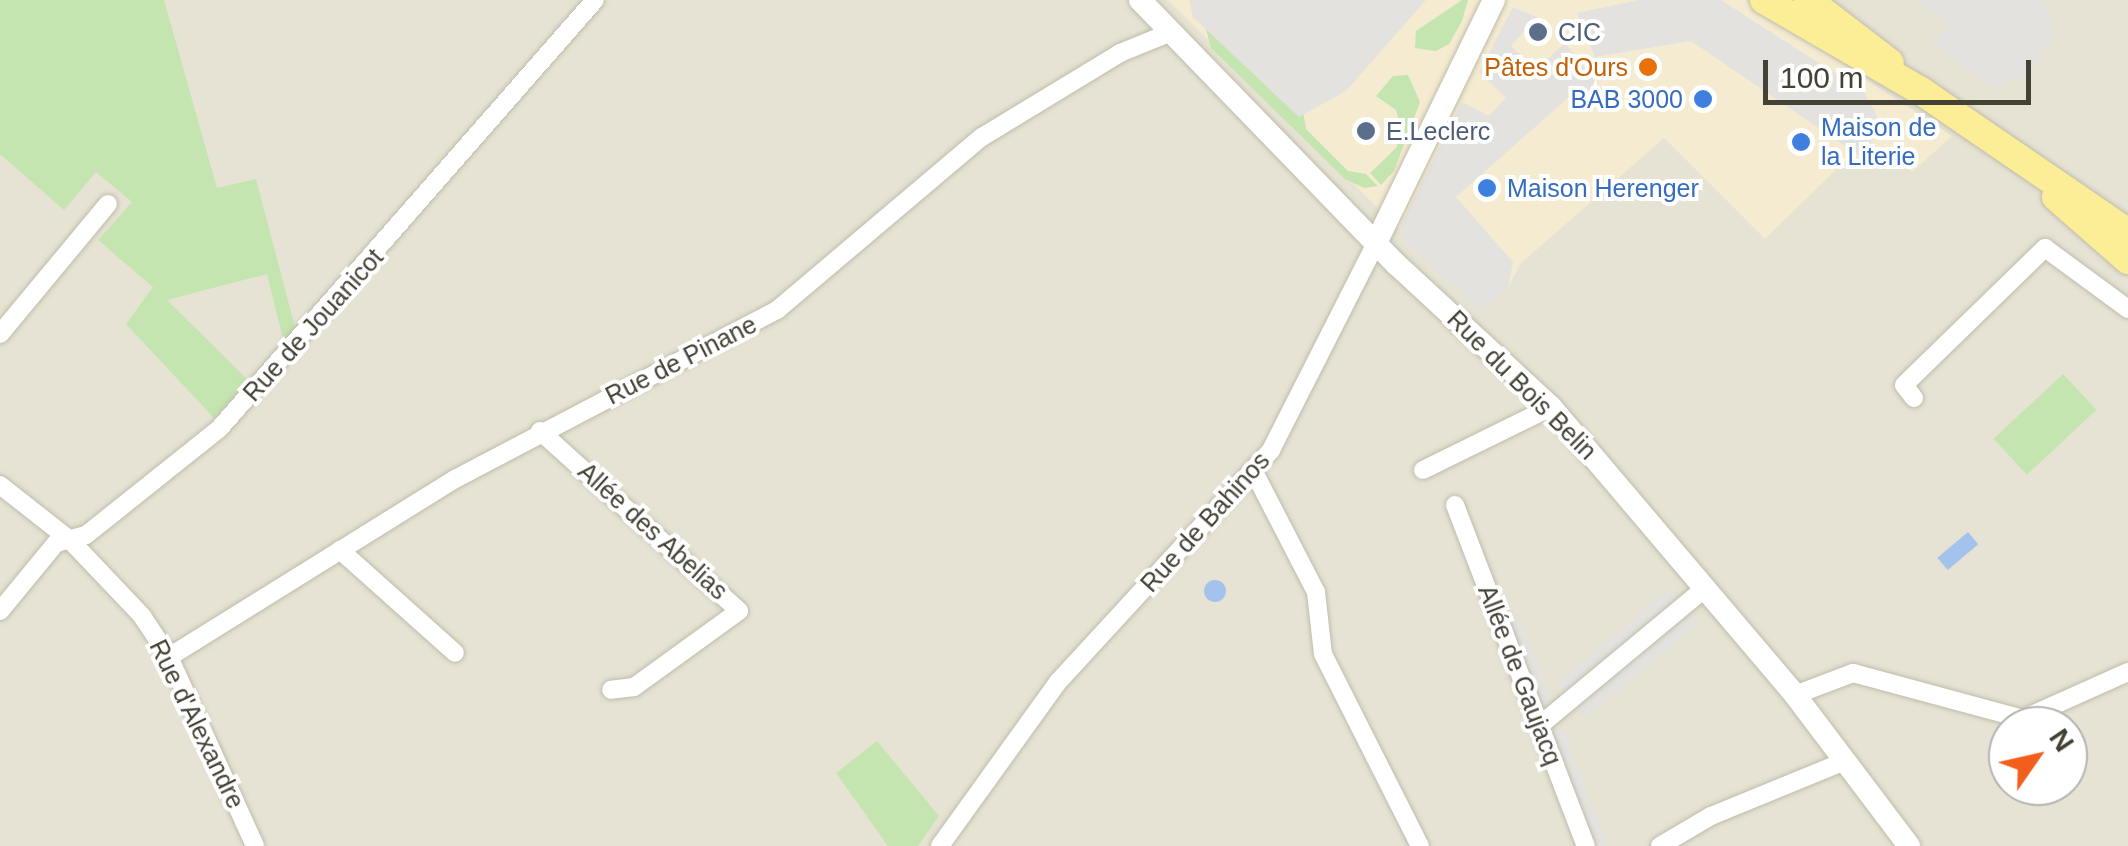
<!DOCTYPE html>
<html>
<head>
<meta charset="utf-8">
<style>
	body { margin:0 }
	#map { position:relative; width:2128px; height:846px; overflow:hidden; background:#f2f0e5; font-family:Helvetica,sans-serif }
	div>[style] { position:absolute }
	.residential>* { inset:0; background:#e6e3d4 }
	.commercial>* { inset:0; background:#f4ebd1 }
	.green>* { inset:0; background:#c4e5af; transform-origin:0 0 }
	.parking>* { inset:0; background:#e3e2de; transform-origin:0 0 }
	.water>* { inset:0; background:#a3c3ed; transform-origin:0 0 }
	.round { border-radius:50% }
	.roads { filter:drop-shadow(0 0 2px #c0bcab) drop-shadow(0 0 2px #c0bcab) }
	.minor>* { height:18px; margin:-9px; padding:0 9px; transform-origin:9px; border-radius:9px; background:#fff }
	.tertiary>* { height:22px; margin:-11px; padding:0 11px; transform-origin:11px; border-radius:11px; background:#fff }
	.primary>* { height:28px; margin:-14px; padding:0 14px; transform-origin:14px; border-radius:14px; background:#fbee96 }
	.dots>* { width:28px; height:28px; translate:-50% -50%; box-sizing:border-box; border:5px solid #fff; border-radius:50% }
	span { translate:-50% -50%; white-space:nowrap; text-align:center; line-height:1.15; -webkit-text-stroke:8px #fff; paint-order:stroke }
	.service-label { font-size:25px; color:#4e5e75 }
	.left { translate:0 -50%; text-align:left }
	.food-label { font-size:25px; color:#c56008 }
	.right { translate:-100% -50%; text-align:right }
	.shop-label { font-size:25px; color:#366cbe }
	.street-label { font-size:25px; color:#444135 }
	.north { position:absolute; left:1988px; top:706px; width:100px; height:100px; box-sizing:border-box; background:#fff; border:2px solid #b4b3ae; border-radius:50%; rotate:56deg; font-size:28px; font-weight:700; line-height:40px; text-align:center; color:#444135 }
	.north::after { content:''; display:block; margin:auto; width:35px; height:45px; background:#f35e1c; clip-path:polygon(50% 0,100% 100%,50% 72%,0 100%) }
	.scale { position:absolute; left:1763px; top:60px; width:268px; height:45px; box-sizing:border-box; border:5px solid #444135; border-top:0; padding-left:12px; font-size:30px; line-height:35px; white-space:nowrap; color:#444135; -webkit-text-stroke:8px #fff; paint-order:stroke }
</style>
</head>
<body>
<div id="map">
	<div class="residential">
		<i style="clip-path:polygon(evenodd,0 0,2128px 0,2128px 846px,0 846px,0 0,2008px 726px,2068px 726px,2068px 786px,2008px 786px,2008px 726px)"></i>
	</div>
	<div class="commercial">
		<i style="clip-path:polygon(1168px 0,1746px 0,1952px 136px,1912px 172px,1882px 149px,1864px 166px,1852px 154px,1765px 239px,1664px 138px,1520px 264px,1508px 288px,1481px 310px)"></i>
	</div>
	<div class="green">
		<i style="clip-path:polygon(0 0,164px 0,217px 188px,256px 179px,296px 331px,284px 343px,267px 274px,167px 300px,249px 381px,214px 418px,126px 324px,153px 287px,98px 240px,132px 202px,96px 172px,64px 210px,0 154px)"></i>
		<i style="clip-path:polygon(1462px 0,1468px 0,1462px 21px,1449px 44px,1436px 51px,1415px 48px,1416px 31px)"></i>
		<i style="clip-path:polygon(1203px 18px,1303px 111px,1306px 129px,1348px 171px,1366px 174px,1378px 186px,1364px 188px,1345px 179px,1211px 48px)"></i>
		<i style="clip-path:polygon(1408px 75px,1420px 102px,1394px 171px,1381px 185px,1370px 173px,1396px 148px,1402px 132px,1396px 110px,1376px 96px,1393px 76px)"></i>
		<i style="left:2063px;top:374px;width:49px;height:95px;rotate:47deg"></i>
		<i style="clip-path:polygon(877px 741px,939px 816px,918px 846px,888px 846px,836px 773px)"></i>
	</div>
	<div class="parking">
		<i style="clip-path:polygon(1189px 0,1426px 0,1346px 91px,1299px 117px,1193px 17px)"></i>
		<i style="clip-path:polygon(1639px 0,1721px 0,1864px 92px,1881px 124px,1863px 158px,1691px 41px,1595px 57px,1577px 13px)"></i>
		<i style="clip-path:polygon(1919px 0,2039px 0,2048px 7px,2053px 35px,2026px 77px,1992px 86px,1933px 44px,1948px 23px)"></i>
		<i style="clip-path:polygon(1513px 7px,1537px 17px,1511px 46px,1536px 70px,1565px 43px,1605px 94px,1592px 101px,1578px 89px,1456px 197px,1513px 262px,1508px 288px,1481px 310px,1406px 242px,1400px 227px,1462px 102px,1489px 116px,1506px 98px,1479px 72px)"></i>
		<i style="left:1670px;top:589px;width:45px;height:147px;rotate:50deg"></i>
		<i style="left:1520px;top:617px;width:96px;height:20px;rotate:69deg"></i>
		<i style="left:1562px;top:728px;width:127px;height:21px;rotate:69deg"></i>
	</div>
	<div class="water">
		<i style="left:1968px;top:532px;width:16px;height:40px;rotate:50deg"></i>
		<i class="round" style="left:1204px;top:580px;width:22px;height:22px"></i>
	</div>
	<div class="roads">
		<div class="minor">
			<i style="left:0;top:334px;width:169px;rotate:-50.3deg"></i>
			<i style="left:1914px;top:398px;width:16px;rotate:-128deg"></i>
			<i style="left:1904px;top:385px;width:197px;rotate:-44.2deg"></i>
			<i style="left:2045px;top:248px;width:103px;rotate:36.3deg"></i>
			<i style="left:540px;top:431px;width:268px;rotate:42.1deg"></i>
			<i style="left:739px;top:611px;width:130px;rotate:144.1deg"></i>
			<i style="left:634px;top:687px;width:23px;rotate:173deg"></i>
			<i style="left:1423px;top:470px;width:143px;rotate:-26.2deg"></i>
			<i style="left:1254px;top:472px;width:135px;rotate:62.7deg"></i>
			<i style="left:1316px;top:592px;width:62px;rotate:83.6deg"></i>
			<i style="left:1323px;top:654px;width:215px;rotate:63.2deg"></i>
			<i style="left:0;top:485px;width:89px;rotate:38.2deg"></i>
			<i style="left:70px;top:540px;width:105px;rotate:46.5deg"></i>
			<i style="left:142px;top:616px;width:49px;rotate:56.6deg"></i>
			<i style="left:169px;top:657px;width:208px;rotate:65.5deg"></i>
			<i style="left:1455px;top:505px;width:365px;rotate:69deg"></i>
			<i style="left:340px;top:550px;width:154px;rotate:41.8deg"></i>
			<i style="left:0;top:611px;width:88px;rotate:-50.5deg"></i>
			<i style="left:56px;top:543px;width:31px;rotate:-15deg"></i>
			<i style="left:86px;top:535px;width:170px;rotate:-38.6deg"></i>
			<i style="left:219px;top:429px;width:570px;rotate:-48.77deg"></i>
			<i style="left:169px;top:657px;width:337px;rotate:-31.9deg"></i>
			<i style="left:455px;top:479px;width:364px;rotate:-27.7deg"></i>
			<i style="left:777px;top:310px;width:268px;rotate:-40.2deg"></i>
			<i style="left:982px;top:137px;width:162px;rotate:-31.3deg"></i>
			<i style="left:1120px;top:53px;width:53px;rotate:-22.2deg"></i>
			<i style="left:1795px;top:695px;width:62px;rotate:-20.8deg"></i>
			<i style="left:1853px;top:673px;width:176px;rotate:15.1deg"></i>
			<i style="left:2023px;top:719px;width:115px;rotate:-24.1deg"></i>
			<i style="left:1539px;top:726px;width:216px;rotate:-39.7deg"></i>
			<i style="left:940px;top:846px;width:202px;rotate:-54.3deg"></i>
			<i style="left:1058px;top:682px;width:315px;rotate:-47.4deg"></i>
			<i style="left:1271px;top:450px;width:232px;rotate:-63.1deg"></i>
			<i style="left:1660px;top:846px;width:59px;rotate:-30.5deg"></i>
			<i style="left:1711px;top:816px;width:145px;rotate:-22.3deg"></i>
		</div>
		<div class="tertiary">
			<i style="left:1140px;top:0;width:368px;rotate:45.9deg"></i>
			<i style="left:1396px;top:264px;width:211px;rotate:42.7deg"></i>
			<i style="left:1551px;top:407px;width:377px;rotate:49.7deg"></i>
			<i style="left:1795px;top:695px;width:189px;rotate:52.9deg"></i>
			<i style="left:1376px;top:243px;width:270px;rotate:-64.1deg"></i>
		</div>
		<div class="primary">
			<i style="left:1764px;top:0;width:181px;rotate:30.1deg"></i>
			<i style="left:1921px;top:91px;width:251px;rotate:34.4deg"></i>
			<i style="left:1808px;top:0;width:103px;rotate:37.5deg"></i>
			<i style="left:2056px;top:197px;width:96px;rotate:41.2deg"></i>
		</div>
	</div>
	<div class="dots">
		<i style="left:1538px;top:32px;background:#5c6f8a"></i>
		<i style="left:1648px;top:67px;background:#e8710a"></i>
		<i style="left:1703px;top:99px;background:#3f7fe0"></i>
		<i style="left:1366px;top:131px;background:#5c6f8a"></i>
		<i style="left:1801px;top:142px;background:#3f7fe0"></i>
		<i style="left:1487px;top:188px;background:#3f7fe0"></i>
	</div>
	<div class="service-label">
		<span class="left" style="left:1558px;top:32px">CIC</span>
		<span class="left" style="left:1386px;top:131px">E.Leclerc</span>
	</div>
	<div class="food-label">
		<span class="right" style="left:1628px;top:67px">Pâtes d'Ours</span>
	</div>
	<div class="shop-label">
		<span class="right" style="left:1683px;top:99px">BAB 3000</span>
		<span class="left" style="left:1821px;top:142px">Maison de<br>la Literie</span>
		<span class="left" style="left:1507px;top:188px">Maison Herenger</span>
	</div>
	<div class="street-label">
		<span style="left:313px;top:325px;rotate:-48deg">Rue de Jouanicot</span>
		<span style="left:681px;top:360px;rotate:-27deg">Rue de Pinane</span>
		<span style="left:1522px;top:385px;rotate:45deg">Rue du Bois Belin</span>
		<span style="left:1205px;top:522px;rotate:-48deg">Rue de Bahinos</span>
		<span style="left:653px;top:531px;rotate:42deg">Allée des Abelias</span>
		<span style="left:1520px;top:675px;rotate:69deg">Allée de Gaujacq</span>
		<span style="left:197px;top:724px;rotate:64deg">Rue d'Alexandre</span>
	</div>
	<div class="north">N</div>
	<div class="scale">100 m</div>
</div>
</body>
</html>
